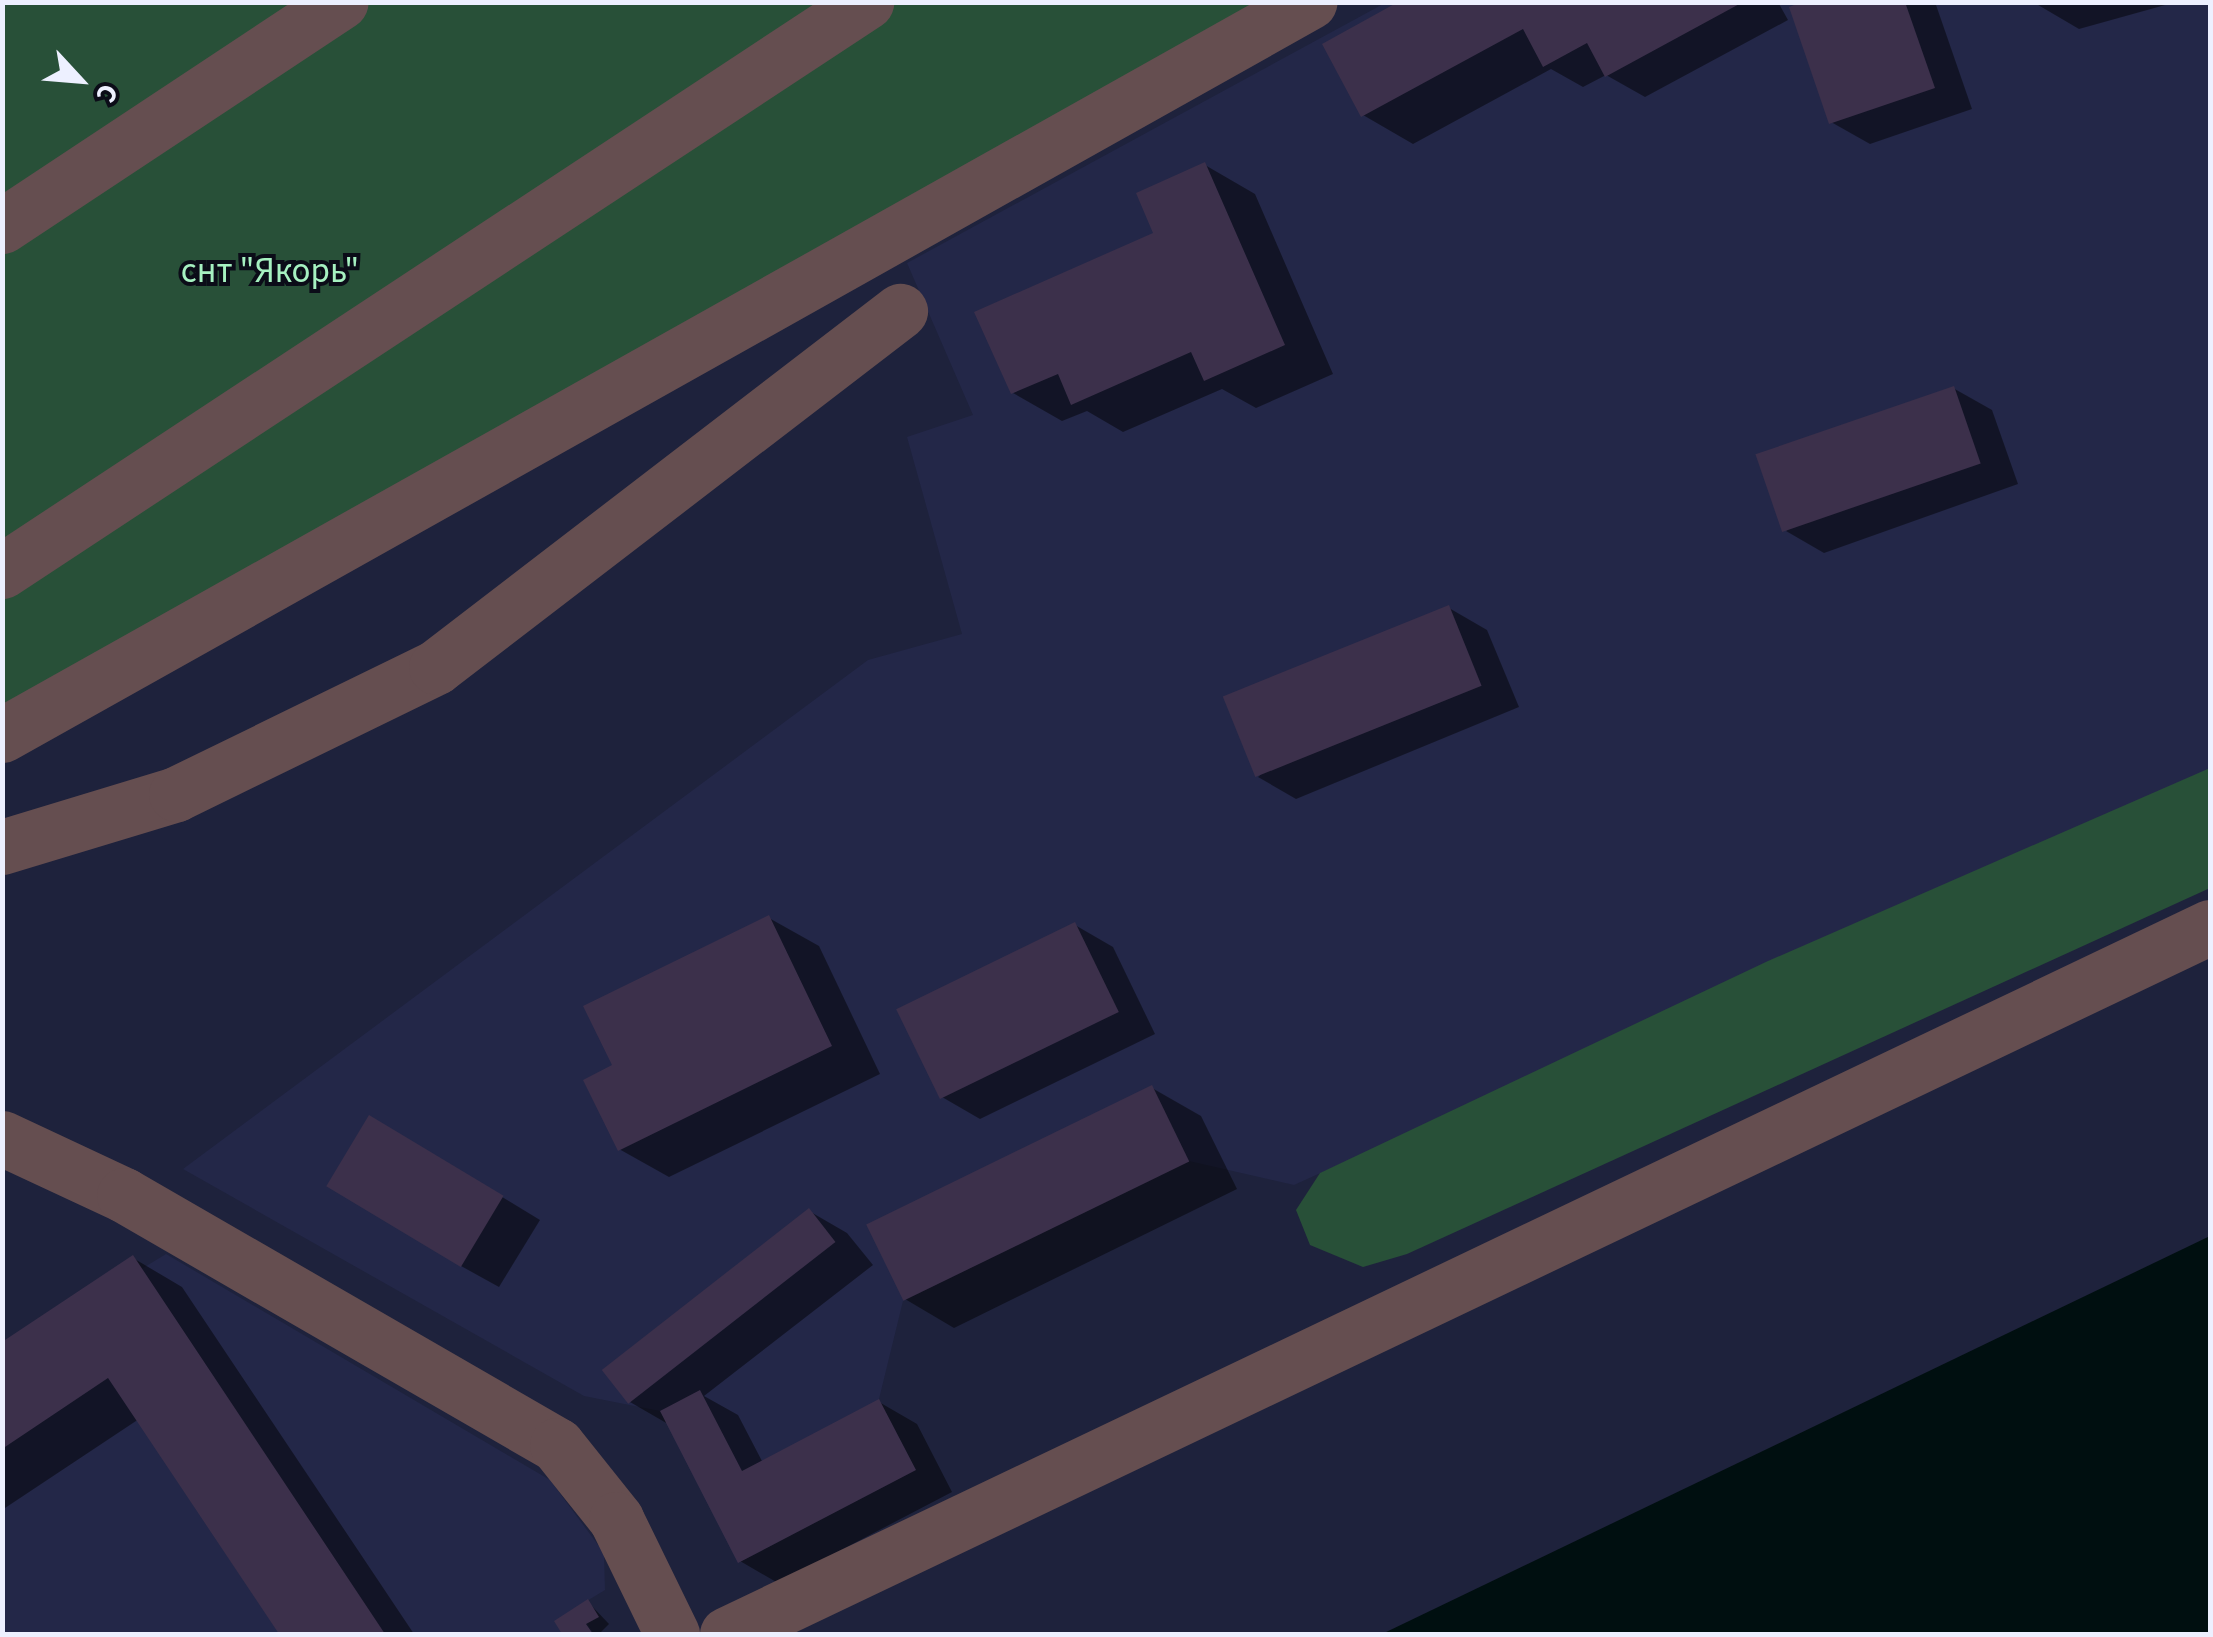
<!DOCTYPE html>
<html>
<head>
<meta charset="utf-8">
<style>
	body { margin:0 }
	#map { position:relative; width:2213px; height:1637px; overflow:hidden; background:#1e223c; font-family:"Source Sans 3",sans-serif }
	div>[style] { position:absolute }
	.built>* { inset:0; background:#232748 }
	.green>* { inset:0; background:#285038 }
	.water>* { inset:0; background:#000f10 }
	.shadow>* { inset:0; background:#0007 }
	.building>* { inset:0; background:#3c304b; transform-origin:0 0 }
	.minor>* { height:55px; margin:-27.5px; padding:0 27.5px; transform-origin:27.5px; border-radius:27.5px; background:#654e50 }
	span { translate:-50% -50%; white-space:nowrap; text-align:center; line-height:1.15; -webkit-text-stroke:8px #0b0c18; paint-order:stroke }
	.park-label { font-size:35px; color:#a6f1c1 }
	.frame { position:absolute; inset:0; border:5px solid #edf0ff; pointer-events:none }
	.north { position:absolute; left:30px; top:30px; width:100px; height:100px; -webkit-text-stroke:8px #0b0c18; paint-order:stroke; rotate:116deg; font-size:28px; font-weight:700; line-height:40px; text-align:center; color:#edf0ff }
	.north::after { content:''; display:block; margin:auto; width:35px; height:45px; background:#edf0ff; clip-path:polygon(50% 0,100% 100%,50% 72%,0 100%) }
</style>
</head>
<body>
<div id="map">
	<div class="built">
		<i style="clip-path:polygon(1385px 3px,2210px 3px,2210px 769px,1294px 1185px,1189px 1161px,903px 1301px,879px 1399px,916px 1470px,738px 1563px,660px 1411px,584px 1396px,183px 1169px,868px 660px,962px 634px,907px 437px,973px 415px,907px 263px)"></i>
		<i style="clip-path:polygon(166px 1254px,550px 1480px,604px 1553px,605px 1590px,577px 1607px,594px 1634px,3px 1634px,3px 1353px)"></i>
	</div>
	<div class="green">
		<i style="clip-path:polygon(3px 3px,1308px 3px,3px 727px)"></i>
		<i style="clip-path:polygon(2210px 768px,2210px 888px,1407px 1254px,1363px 1267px,1310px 1245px,1296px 1210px,1320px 1173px,1768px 961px)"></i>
	</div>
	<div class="water">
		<i style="clip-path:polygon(2210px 1236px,2210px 1634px,1382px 1634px)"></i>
	</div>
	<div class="shadow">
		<i style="clip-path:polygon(1403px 2px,1778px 2px,1788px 20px,1645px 97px,1606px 75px,1583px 87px,1551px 69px,1413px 144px,1363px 115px)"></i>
		<i style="clip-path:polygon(1809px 2px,1935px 2px,1972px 109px,1870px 144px,1831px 122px)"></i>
		<i style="clip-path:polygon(2033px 2px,2176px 2px,2079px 29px)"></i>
		<i style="clip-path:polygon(1205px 165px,1255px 194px,1333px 374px,1256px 408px,1222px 389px,1123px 432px,1087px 411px,1062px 421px,1013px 393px,1156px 235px)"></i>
		<i style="clip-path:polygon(1953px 388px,1992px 410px,2018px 484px,1824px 553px,1786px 531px)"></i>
		<i style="clip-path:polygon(1449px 608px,1487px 630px,1519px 707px,1296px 799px,1258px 777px)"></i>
		<i style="clip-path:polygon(769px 918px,819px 946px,880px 1074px,669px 1177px,619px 1149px,615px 1066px)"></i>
		<i style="clip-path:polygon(1075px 925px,1113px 947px,1155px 1034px,980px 1119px,942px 1097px)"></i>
		<i style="clip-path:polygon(1152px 1088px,1201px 1116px,1237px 1189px,954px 1328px,905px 1299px)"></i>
		<i style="clip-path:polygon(408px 1140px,540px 1220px,499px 1287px,461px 1266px)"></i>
		<i style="clip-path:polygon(809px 1211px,847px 1233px,873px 1265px,704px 1396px,738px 1415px,763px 1463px,879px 1402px,917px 1424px,952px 1492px,778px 1583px,740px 1561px,668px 1424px,630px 1402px)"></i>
		<i style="clip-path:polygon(133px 1258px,182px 1287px,414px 1634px,282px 1634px,139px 1419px,2px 1510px,2px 1345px)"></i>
		<i style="clip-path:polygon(588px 1602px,609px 1624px,599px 1634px,565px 1634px,557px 1622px)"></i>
	</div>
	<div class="building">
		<i style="clip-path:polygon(1398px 2px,1743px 2px,1605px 77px,1587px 43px,1543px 67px,1523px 29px,1361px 117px,1322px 44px)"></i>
		<i style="clip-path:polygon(1802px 2px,1905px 2px,1935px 88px,1829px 124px,1789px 7px)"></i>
		<i style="clip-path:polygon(1205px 162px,1285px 345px,1204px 381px,1191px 352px,1071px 405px,1058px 374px,1011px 394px,974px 312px,1153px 233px,1136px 193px)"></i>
		<i style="left:1954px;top:386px;width:82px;height:210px;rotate:71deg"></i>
		<i style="left:1449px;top:605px;width:87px;height:244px;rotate:68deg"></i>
		<i style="clip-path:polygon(769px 915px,832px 1046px,618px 1151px,583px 1080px,612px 1065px,583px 1006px)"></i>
		<i style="left:1075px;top:922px;width:100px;height:199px;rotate:64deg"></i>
		<i style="left:1152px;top:1085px;width:85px;height:318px;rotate:64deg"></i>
		<i style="left:369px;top:1115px;width:157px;height:83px;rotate:31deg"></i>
		<i style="left:809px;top:1208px;width:43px;height:263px;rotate:52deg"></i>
		<i style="clip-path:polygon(133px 1255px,385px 1634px,279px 1634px,108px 1378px,2px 1449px,2px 1342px)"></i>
		<i style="clip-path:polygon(700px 1390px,742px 1471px,879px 1399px,916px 1470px,738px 1563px,660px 1411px)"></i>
		<i style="clip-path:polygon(588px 1599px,599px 1617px,586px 1624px,593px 1634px,562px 1634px,554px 1621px)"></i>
	</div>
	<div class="minor">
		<i style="left:2px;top:226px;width:406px;rotate:-33.5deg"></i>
		<i style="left:2px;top:571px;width:1035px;rotate:-33.37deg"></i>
		<i style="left:2px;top:735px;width:1499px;rotate:-29.28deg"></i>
		<i style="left:2px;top:847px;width:182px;rotate:-16.9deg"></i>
		<i style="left:176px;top:794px;width:289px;rotate:-26deg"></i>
		<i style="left:436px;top:667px;width:585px;rotate:-37.5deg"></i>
		<i style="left:2px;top:1138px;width:135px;rotate:25deg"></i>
		<i style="left:124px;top:1195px;width:500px;rotate:30deg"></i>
		<i style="left:557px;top:1445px;width:95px;rotate:51.4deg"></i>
		<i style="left:616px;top:1519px;width:128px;rotate:64deg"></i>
		<i style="left:727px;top:1634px;width:1643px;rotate:-25.49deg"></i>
	</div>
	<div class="park-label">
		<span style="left:270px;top:271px">снт "Якорь"</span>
	</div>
	<div class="frame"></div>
	<div class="north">С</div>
</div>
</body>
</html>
